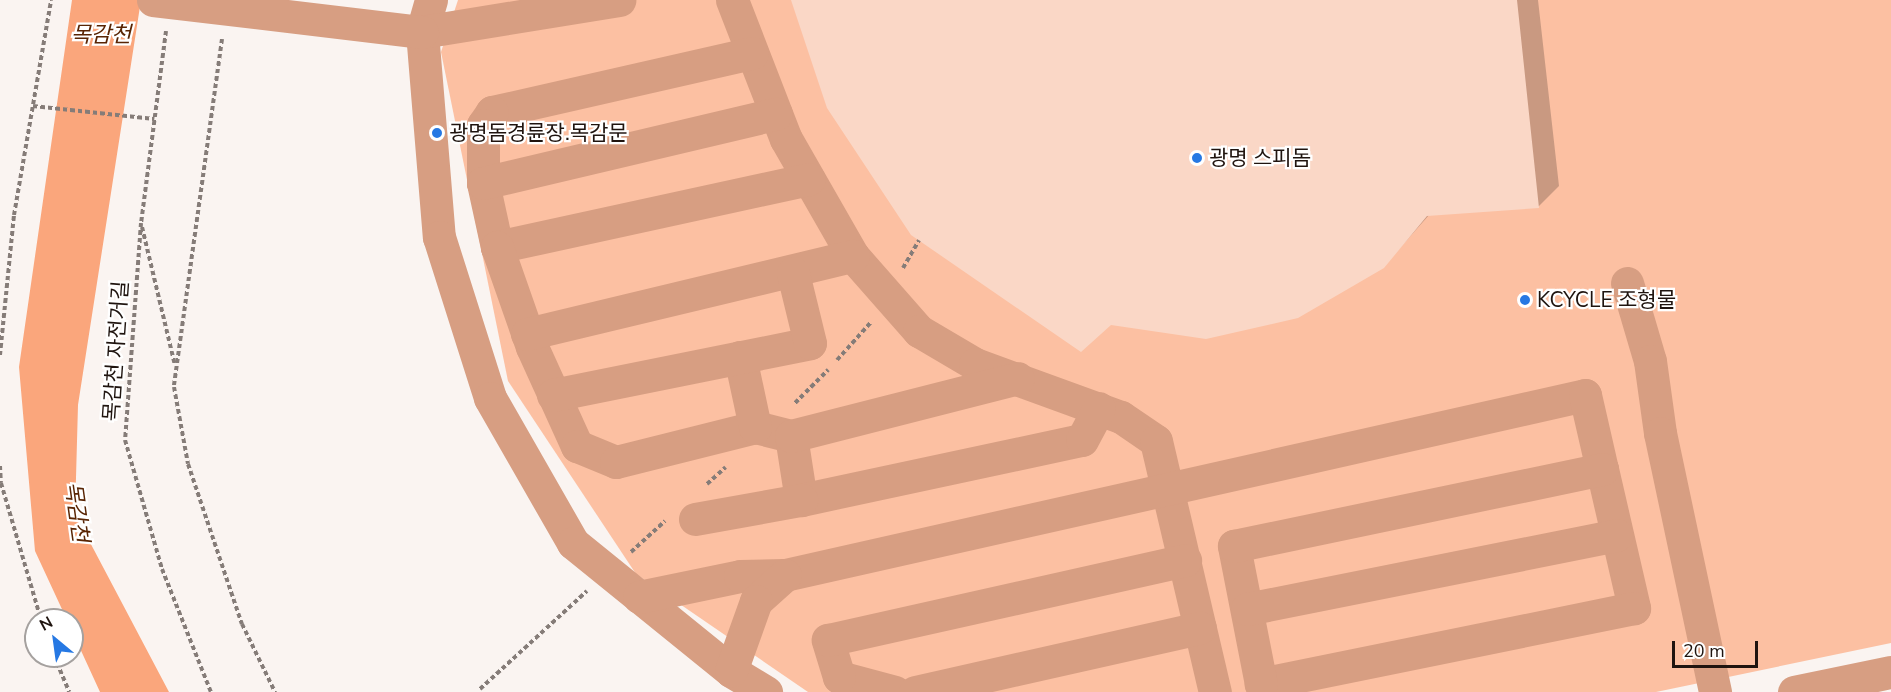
<!DOCTYPE html>
<html>
<head>
<meta charset="utf-8">
<style>
	body { margin:0 }
	#map { position:relative; width:1891px; height:692px; overflow:hidden; background:#faf4f1; font-family:"Nunito Sans","Noto Sans KR",sans-serif }
	div>[style] { position:absolute }
	.green>* { inset:0; background:#fcc0a2 }
	.water>* { inset:0; background:#faa67c }
	.shadow>* { inset:0; background:#0003 }
	.building>* { inset:0; background:#fad7c6 }
	.path>* { height:4px; margin-top:-2px; transform-origin:0; background:repeating-linear-gradient(90deg,#857c78 0 4.5px,transparent 0 7.5px) }
	.minor>* { height:33px; margin:-16.5px; padding:0 16.5px; transform-origin:16.5px; border-radius:16.5px; background:#d79e82 }
	.minor-bridge>* { height:33px; margin:-16.5px; padding:0 16.5px; transform-origin:16.5px; border-radius:16.5px; background:#d79e82 }
	.dots>* { width:16px; height:16px; translate:-50% -50%; box-sizing:border-box; border:3px solid #fff; border-radius:50% }
	span { translate:-50% -50%; white-space:nowrap; text-align:center; line-height:1.15; -webkit-text-stroke:4.5px #fff; paint-order:stroke }
	.poi-label { font-size:21px; color:#1f140f }
	.left { translate:0 -50%; text-align:left }
	.street-label { font-size:21px; color:#1f140f }
	.water-label { font-size:22px; color:#592504; font-style:italic }
	.north { position:absolute; left:24px; top:608px; width:60px; height:60px; box-sizing:border-box; background:#fff; border:2px solid #a5a19f; border-radius:50%; rotate:331deg; font-size:16px; font-weight:700; line-height:24px; text-align:center; color:#1f140f }
	.north::after { content:''; display:block; margin:auto; width:21px; height:27px; background:#2678e3; clip-path:polygon(50% 0,100% 100%,50% 72%,0 100%) }
	.scale { position:absolute; left:1672px; top:641px; width:86px; height:27px; box-sizing:border-box; border:3px solid #1f140f; border-top:0; padding-left:8px; font-size:18px; line-height:21px; white-space:nowrap; color:#1f140f; -webkit-text-stroke:4px #fff; paint-order:stroke }
</style>
</head>
<body>
<div id="map">
	<div class="green">
		<i style="clip-path:polygon(458px 0,1891px 0,1891px 643px,1656px 692px,808px 692px,636px 574px,508px 381px,441px 52px)"></i>
	</div>
	<div class="water">
		<i style="clip-path:polygon(72px 0,141px 0,78px 405px,75px 514px,169px 692px,100px 692px,72px 631px,72px 620px,67px 620px,35px 551px,19px 367px)"></i>
	</div>
	<div class="shadow">
		<i style="clip-path:polygon(793px 0,1538px 0,1559px 186px,1539px 206px,1430px 214px,1383px 267px)"></i>
	</div>
	<div class="building">
		<i style="clip-path:polygon(791px 0,1517px 0,1539px 208px,1427px 216px,1384px 268px,1298px 318px,1206px 339px,1111px 325px,1081px 352px,911px 235px,827px 108px)"></i>
	</div>
	<div class="path">
		<i style="left:166px;top:31px;width:194px;rotate:97.4deg"></i>
		<i style="left:141px;top:223px;width:218px;rotate:94.2deg"></i>
		<i style="left:125px;top:440px;width:134px;rotate:74deg"></i>
		<i style="left:162px;top:569px;width:132px;rotate:68.3deg"></i>
		<i style="left:222px;top:39px;width:351px;rotate:97.9deg"></i>
		<i style="left:174px;top:387px;width:78px;rotate:79.7deg"></i>
		<i style="left:188px;top:464px;width:169px;rotate:71.4deg"></i>
		<i style="left:242px;top:624px;width:76px;rotate:64.1deg"></i>
		<i style="left:33px;top:106px;width:122px;rotate:6.1deg"></i>
		<i style="left:142px;top:227px;width:142px;rotate:76.6deg"></i>
		<i style="left:903px;top:268px;width:32px;rotate:-60deg"></i>
		<i style="left:0;top:355px;width:141px;rotate:-84.3deg"></i>
		<i style="left:14px;top:215px;width:218px;rotate:-80.2deg"></i>
		<i style="left:837px;top:360px;width:52px;rotate:-48.1deg"></i>
		<i style="left:795px;top:403px;width:47px;rotate:-45deg"></i>
		<i style="left:0;top:466px;width:17px;rotate:87deg"></i>
		<i style="left:1px;top:483px;width:143px;rotate:73.7deg"></i>
		<i style="left:707px;top:484px;width:25px;rotate:-42deg"></i>
		<i style="left:631px;top:552px;width:46px;rotate:-42.4deg"></i>
		<i style="left:54px;top:656px;width:39px;rotate:67deg"></i>
		<i style="left:480px;top:689px;width:145px;rotate:-42.5deg"></i>
	</div>
	<div class="minor">
		<i style="left:431px;top:0;width:33px;rotate:106deg"></i>
		<i style="left:422px;top:32px;width:206px;rotate:85.3deg"></i>
		<i style="left:439px;top:237px;width:169px;rotate:72.4deg"></i>
		<i style="left:490px;top:398px;width:167px;rotate:60.2deg"></i>
		<i style="left:573px;top:543px;width:203px;rotate:39deg"></i>
		<i style="left:731px;top:671px;width:41px;rotate:31deg"></i>
		<i style="left:732px;top:0;width:149px;rotate:68.8deg"></i>
		<i style="left:786px;top:139px;width:135px;rotate:60.2deg"></i>
		<i style="left:853px;top:256px;width:100px;rotate:48.7deg"></i>
		<i style="left:919px;top:331px;width:65px;rotate:30.5deg"></i>
		<i style="left:975px;top:364px;width:155px;rotate:20deg"></i>
		<i style="left:1121px;top:417px;width:42px;rotate:34.4deg"></i>
		<i style="left:1156px;top:441px;width:258px;rotate:76.8deg"></i>
		<i style="left:422px;top:32px;width:200px;rotate:-9.2deg"></i>
		<i style="left:752px;top:53px;width:267px;rotate:167.2deg"></i>
		<i style="left:492px;top:112px;width:16px;rotate:125deg"></i>
		<i style="left:483px;top:125px;width:58px;rotate:90deg"></i>
		<i style="left:483px;top:183px;width:66px;rotate:77.7deg"></i>
		<i style="left:497px;top:247px;width:319px;rotate:-12.3deg"></i>
		<i style="left:483px;top:183px;width:301px;rotate:-13.3deg"></i>
		<i style="left:497px;top:247px;width:106px;rotate:70.7deg"></i>
		<i style="left:532px;top:347px;width:109px;rotate:65.6deg"></i>
		<i style="left:577px;top:446px;width:42px;rotate:22.3deg"></i>
		<i style="left:616px;top:462px;width:143px;rotate:-14.1deg"></i>
		<i style="left:755px;top:427px;width:37px;rotate:14deg"></i>
		<i style="left:791px;top:436px;width:65px;rotate:81.1deg"></i>
		<i style="left:801px;top:500px;width:287px;rotate:-12.1deg"></i>
		<i style="left:1082px;top:440px;width:36px;rotate:-62deg"></i>
		<i style="left:1627px;top:283px;width:81px;rotate:73.6deg"></i>
		<i style="left:1650px;top:361px;width:73px;rotate:82.1deg"></i>
		<i style="left:1660px;top:433px;width:265px;rotate:78deg"></i>
		<i style="left:527px;top:334px;width:335px;rotate:-13.5deg"></i>
		<i style="left:740px;top:357px;width:72px;rotate:77.9deg"></i>
		<i style="left:553px;top:395px;width:262px;rotate:-11.4deg"></i>
		<i style="left:810px;top:343px;width:72px;rotate:-103.7deg"></i>
		<i style="left:791px;top:436px;width:234px;rotate:-14.3deg"></i>
		<i style="left:695px;top:519px;width:108px;rotate:-10.2deg"></i>
		<i style="left:785px;top:575px;width:820px;rotate:-12.68deg"></i>
		<i style="left:1585px;top:395px;width:76px;rotate:77.1deg"></i>
		<i style="left:1602px;top:469px;width:143px;rotate:77deg"></i>
		<i style="left:1634px;top:608px;width:381px;rotate:168.5deg"></i>
		<i style="left:1261px;top:684px;width:141px;rotate:-101.1deg"></i>
		<i style="left:1234px;top:546px;width:376px;rotate:-11.8deg"></i>
		<i style="left:639px;top:597px;width:103px;rotate:-11.7deg"></i>
		<i style="left:740px;top:576px;width:45px;rotate:-1.3deg"></i>
		<i style="left:785px;top:575px;width:39px;rotate:138deg"></i>
		<i style="left:756px;top:601px;width:74px;rotate:109.7deg"></i>
		<i style="left:1247px;top:609px;width:377px;rotate:-11.3deg"></i>
		<i style="left:895px;top:692px;width:58px;rotate:-165deg"></i>
		<i style="left:839px;top:677px;width:39px;rotate:-107deg"></i>
		<i style="left:828px;top:640px;width:366px;rotate:-12.6deg"></i>
		<i style="left:915px;top:692px;width:292px;rotate:-12.7deg"></i>
		<i style="left:1794px;top:692px;width:99px;rotate:-11.7deg"></i>
	</div>
	<div class="minor-bridge">
		<i style="left:153px;top:0;width:271px;rotate:6.8deg"></i>
	</div>
	<div class="dots">
		<i style="left:437px;top:133px;background:#2678e3"></i>
		<i style="left:1197px;top:158px;background:#2678e3"></i>
		<i style="left:1525px;top:300px;background:#2678e3"></i>
	</div>
	<div class="poi-label">
		<span class="left" style="left:449px;top:133px">광명돔경륜장.목감문</span>
		<span class="left" style="left:1209px;top:158px">광명 스피돔</span>
		<span class="left" style="left:1537px;top:300px">KCYCLE 조형물</span>
	</div>
	<div class="street-label">
		<span style="left:116px;top:351px;rotate:-86deg">목감천 자전거길</span>
	</div>
	<div class="water-label">
		<span style="left:101px;top:36px">목감천</span>
		<span style="left:76px;top:512px;rotate:82deg">목감천</span>
	</div>
	<div class="north">N</div>
	<div class="scale">20 m</div>
</div>
</body>
</html>
